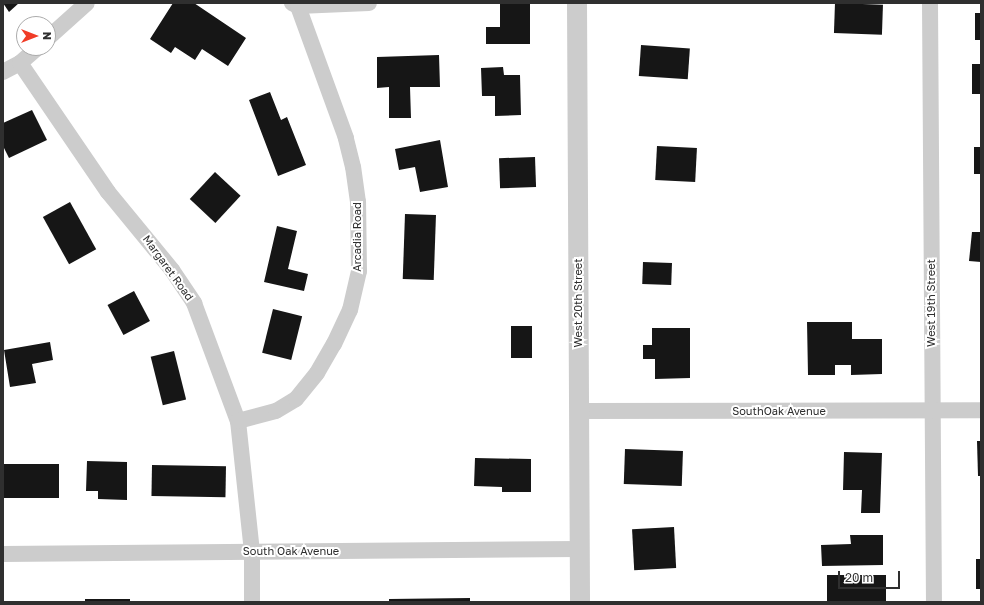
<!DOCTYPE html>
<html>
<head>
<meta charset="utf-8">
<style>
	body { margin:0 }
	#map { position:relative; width:984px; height:605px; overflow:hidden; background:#fff; font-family:"Golos Text",sans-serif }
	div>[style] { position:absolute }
	.building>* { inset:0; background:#161616; transform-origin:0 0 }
	.minor>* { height:16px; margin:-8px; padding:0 8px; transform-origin:8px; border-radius:8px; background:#ccc }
	.tertiary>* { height:20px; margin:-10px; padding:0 10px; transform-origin:10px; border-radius:10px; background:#ccc }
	span { translate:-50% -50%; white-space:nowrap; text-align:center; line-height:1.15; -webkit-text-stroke:4px #fff; paint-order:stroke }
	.street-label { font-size:11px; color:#2f2f2f }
	.frame { position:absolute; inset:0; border:4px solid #2f2f2f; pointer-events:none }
	.north { position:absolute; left:16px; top:16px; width:40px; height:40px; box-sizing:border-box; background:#fff; border:1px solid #acacac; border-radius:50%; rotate:90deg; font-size:11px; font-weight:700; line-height:16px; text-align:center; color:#2f2f2f }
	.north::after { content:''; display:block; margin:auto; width:14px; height:18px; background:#f03c27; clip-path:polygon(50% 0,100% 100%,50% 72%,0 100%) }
	.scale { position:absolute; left:838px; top:571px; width:62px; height:18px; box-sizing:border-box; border:2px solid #2f2f2f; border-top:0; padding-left:5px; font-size:12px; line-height:14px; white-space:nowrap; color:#2f2f2f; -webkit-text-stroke:3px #fff; paint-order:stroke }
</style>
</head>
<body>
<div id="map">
	<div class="building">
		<i style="clip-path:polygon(3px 3px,19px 3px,9px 12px)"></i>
		<i style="clip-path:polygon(173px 3px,194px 3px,246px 38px,228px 66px,202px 49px,195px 60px,175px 47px,171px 53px,150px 39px)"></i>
		<i style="clip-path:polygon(500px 3px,530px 3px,530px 44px,486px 44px,486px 27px,500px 27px)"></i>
		<i style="left:835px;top:3px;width:48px;height:30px;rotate:2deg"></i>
		<i style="left:975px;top:13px;width:6px;height:27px"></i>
		<i style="left:641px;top:45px;width:49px;height:31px;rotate:4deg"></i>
		<i style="clip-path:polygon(439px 55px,440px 87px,410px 87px,411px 118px,389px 118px,389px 87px,377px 88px,377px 57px)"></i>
		<i style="left:972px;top:64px;width:9px;height:30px"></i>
		<i style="clip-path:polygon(503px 67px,504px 75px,520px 75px,521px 115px,495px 116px,495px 96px,482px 96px,481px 68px)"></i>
		<i style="clip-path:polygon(270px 92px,281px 120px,287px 117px,306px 165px,278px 176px,249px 100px)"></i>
		<i style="clip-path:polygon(32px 110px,47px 140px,9px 158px,3px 146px,3px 123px)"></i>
		<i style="clip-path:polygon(440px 140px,448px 187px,420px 192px,415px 167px,399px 170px,395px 149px)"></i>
		<i style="left:657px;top:146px;width:40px;height:34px;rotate:3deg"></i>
		<i style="left:974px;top:147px;width:7px;height:27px"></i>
		<i style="left:535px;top:157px;width:30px;height:36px;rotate:88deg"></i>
		<i style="left:215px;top:172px;width:35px;height:37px;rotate:43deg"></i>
		<i style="left:70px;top:202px;width:54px;height:31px;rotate:61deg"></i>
		<i style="left:405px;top:214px;width:31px;height:65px;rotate:2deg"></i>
		<i style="clip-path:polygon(277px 226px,297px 231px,288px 269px,308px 274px,304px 291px,264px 282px)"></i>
		<i style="clip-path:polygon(972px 232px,981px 232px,981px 262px,969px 261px)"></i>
		<i style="left:643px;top:262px;width:29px;height:22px;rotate:2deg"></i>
		<i style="left:134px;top:291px;width:34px;height:30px;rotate:62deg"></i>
		<i style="left:273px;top:309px;width:30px;height:45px;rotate:14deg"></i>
		<i style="clip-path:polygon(807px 322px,852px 322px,852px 339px,882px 339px,882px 374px,851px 375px,851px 365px,835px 365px,835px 375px,808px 375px)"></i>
		<i style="left:532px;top:326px;width:32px;height:21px;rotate:90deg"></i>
		<i style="clip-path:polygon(652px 328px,690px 328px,690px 378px,655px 379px,655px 359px,643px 359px,643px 345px,652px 345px)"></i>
		<i style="clip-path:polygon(50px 342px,53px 360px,32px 364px,36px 383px,10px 387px,4px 350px)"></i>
		<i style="left:174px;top:351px;width:50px;height:24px;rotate:76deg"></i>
		<i style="clip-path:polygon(977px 441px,981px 441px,981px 476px,978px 476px)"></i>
		<i style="left:625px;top:449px;width:58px;height:35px;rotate:2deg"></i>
		<i style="clip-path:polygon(844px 452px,882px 453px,880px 513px,861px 513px,862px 490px,843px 490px)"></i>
		<i style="clip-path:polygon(475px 458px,531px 459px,531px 492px,502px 492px,502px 487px,474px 486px)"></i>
		<i style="clip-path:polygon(87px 461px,127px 462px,127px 500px,98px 499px,98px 491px,86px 491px)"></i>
		<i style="left:3px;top:464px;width:56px;height:34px"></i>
		<i style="left:152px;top:465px;width:74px;height:31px;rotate:1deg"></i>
		<i style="left:674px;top:527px;width:41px;height:42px;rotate:87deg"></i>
		<i style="clip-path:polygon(850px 535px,883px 535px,883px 565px,822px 566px,821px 545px,851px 544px)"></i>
		<i style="left:976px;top:559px;width:5px;height:30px"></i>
		<i style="left:827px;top:575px;width:59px;height:27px"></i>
		<i style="clip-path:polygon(470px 598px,470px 602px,389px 602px,389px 599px)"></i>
		<i style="left:85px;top:599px;width:45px;height:3px"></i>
	</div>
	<div class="minor">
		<i style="left:292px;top:3px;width:7px;rotate:27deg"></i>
		<i style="left:298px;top:6px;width:71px;rotate:-2.4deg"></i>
		<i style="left:930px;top:3px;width:599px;rotate:89.62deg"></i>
		<i style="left:48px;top:38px;width:52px;rotate:-41.9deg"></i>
		<i style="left:20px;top:63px;width:156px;rotate:55.7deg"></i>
		<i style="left:108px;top:192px;width:101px;rotate:50.6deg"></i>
		<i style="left:172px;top:270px;width:40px;rotate:56deg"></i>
		<i style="left:194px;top:303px;width:126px;rotate:69.6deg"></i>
		<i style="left:238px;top:421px;width:131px;rotate:83.9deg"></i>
		<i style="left:252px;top:551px;width:51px;rotate:90deg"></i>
		<i style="left:3px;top:72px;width:19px;rotate:-28deg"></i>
		<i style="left:20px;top:63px;width:23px;rotate:-41deg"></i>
		<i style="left:578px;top:411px;width:403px;rotate:-0.1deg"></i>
		<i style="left:238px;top:421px;width:39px;rotate:-15deg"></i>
		<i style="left:276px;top:411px;width:23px;rotate:-31deg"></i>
		<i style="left:296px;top:399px;width:33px;rotate:-51deg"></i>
		<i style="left:317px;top:373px;width:34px;rotate:-60deg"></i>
		<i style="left:334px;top:344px;width:38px;rotate:-65deg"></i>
		<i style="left:350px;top:310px;width:40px;rotate:-77deg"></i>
		<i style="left:359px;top:271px;width:69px;rotate:-90.8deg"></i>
		<i style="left:358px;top:202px;width:35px;rotate:-98deg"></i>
		<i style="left:353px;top:167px;width:30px;rotate:-104deg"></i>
		<i style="left:346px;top:138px;width:140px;rotate:-110deg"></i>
		<i style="left:3px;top:554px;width:576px;rotate:-0.5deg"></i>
	</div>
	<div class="tertiary">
		<i style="left:577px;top:3px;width:599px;rotate:89.71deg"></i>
	</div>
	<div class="street-label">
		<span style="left:357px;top:237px;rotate:-90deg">Arcadia Road</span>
		<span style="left:168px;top:268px;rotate:54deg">Margaret Road</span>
		<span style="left:578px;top:303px;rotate:-90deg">West 20th Street</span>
		<span style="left:931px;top:303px;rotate:-90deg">West 19th Street</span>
		<span style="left:779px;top:411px">SouthOak Avenue</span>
		<span style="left:291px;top:551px">South Oak Avenue</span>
	</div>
	<div class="frame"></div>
	<div class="north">N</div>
	<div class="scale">20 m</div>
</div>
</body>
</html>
